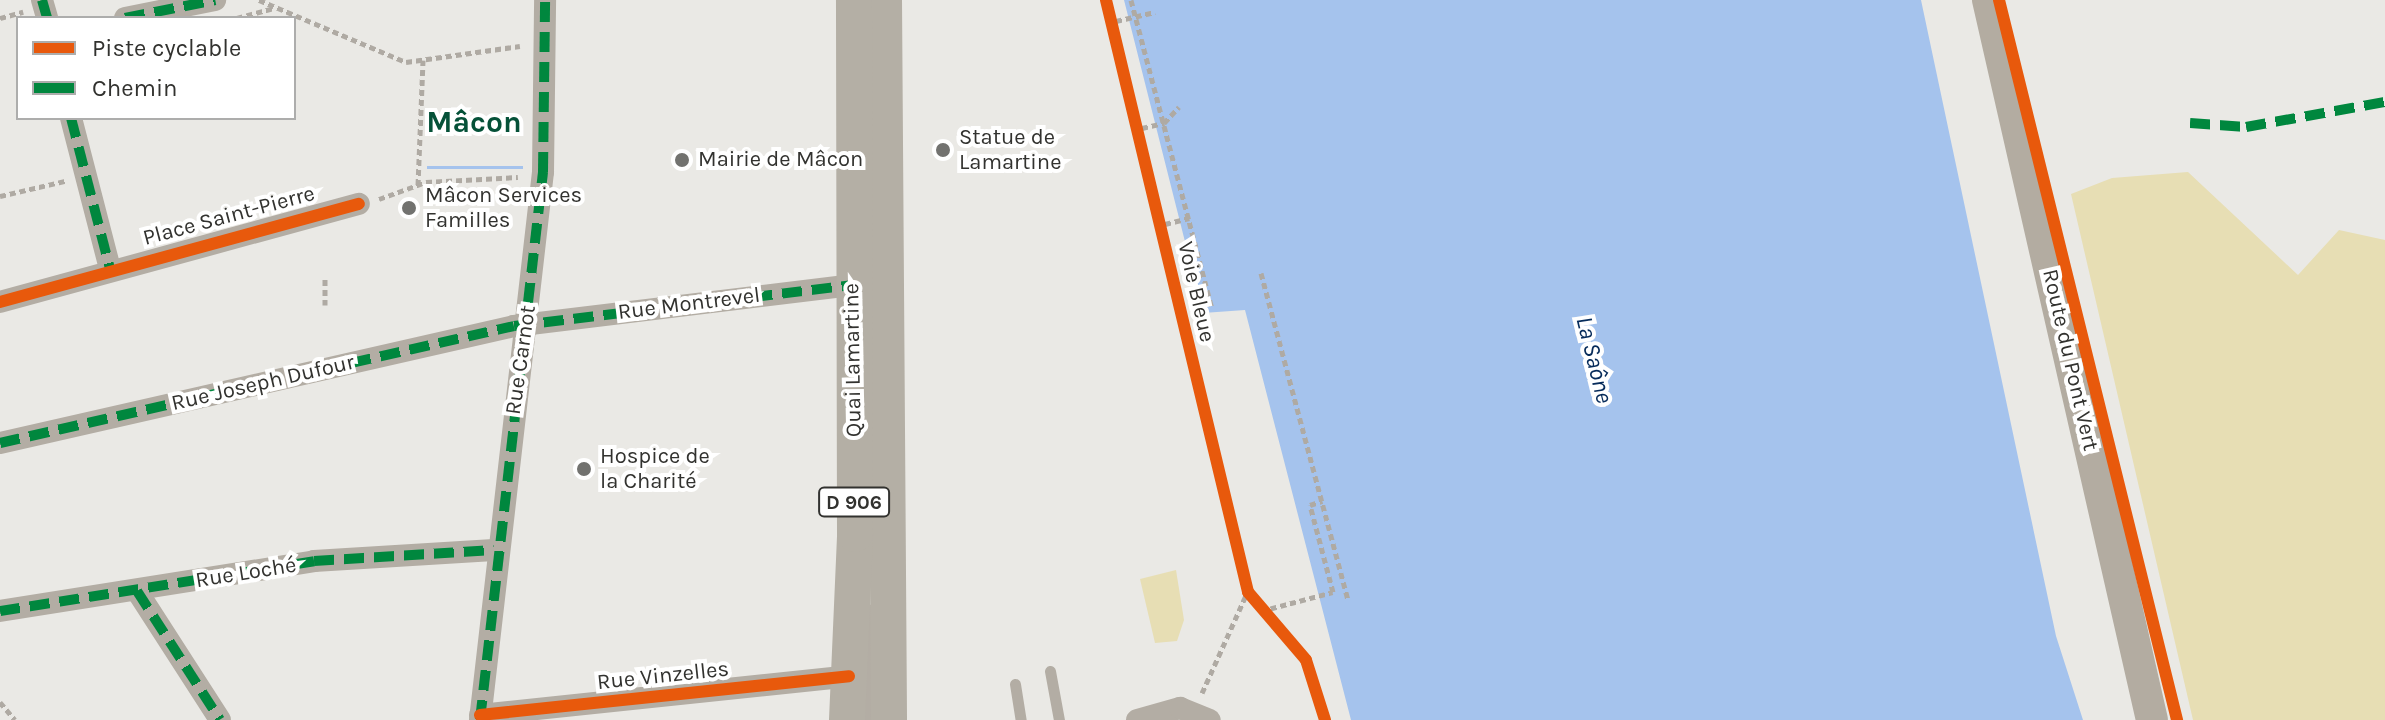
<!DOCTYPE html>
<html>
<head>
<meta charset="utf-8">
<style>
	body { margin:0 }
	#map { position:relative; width:2385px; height:720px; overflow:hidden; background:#eae9e5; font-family:Karla,sans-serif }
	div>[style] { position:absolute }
	.green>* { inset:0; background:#e7deb4 }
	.water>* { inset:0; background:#a5c3ed; transform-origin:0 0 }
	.path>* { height:5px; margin-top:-2.5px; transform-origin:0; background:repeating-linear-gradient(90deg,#afaaa3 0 6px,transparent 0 10px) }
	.lane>* { height:11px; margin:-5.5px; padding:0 5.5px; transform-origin:5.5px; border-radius:5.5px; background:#b3ada4 }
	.street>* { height:22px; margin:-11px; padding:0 11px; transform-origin:11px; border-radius:11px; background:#b3ada4 }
	.secondary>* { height:32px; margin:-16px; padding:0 16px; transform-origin:16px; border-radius:16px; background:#b3aca1 }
	.primary>* { height:36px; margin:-18px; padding:0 18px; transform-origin:18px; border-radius:18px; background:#b4afa5 }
	.quiet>* { height:10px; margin-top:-5px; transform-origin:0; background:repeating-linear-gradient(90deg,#00873e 0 20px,transparent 0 30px) }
	.cycleway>* { height:12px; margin:-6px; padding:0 6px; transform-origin:6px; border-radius:6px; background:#e8590c }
	.dots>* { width:22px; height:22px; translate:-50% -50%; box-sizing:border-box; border:4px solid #fff; border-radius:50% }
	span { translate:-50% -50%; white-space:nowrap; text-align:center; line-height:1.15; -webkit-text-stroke:8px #fff; paint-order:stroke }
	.shield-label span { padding:2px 6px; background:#fff; border:2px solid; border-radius:6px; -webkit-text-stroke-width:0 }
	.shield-label { font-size:20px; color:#32322f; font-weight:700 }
	.poi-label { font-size:22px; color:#32322f }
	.left { translate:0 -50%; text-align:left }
	.street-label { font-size:22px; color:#32322f }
	.water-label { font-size:24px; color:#062b5a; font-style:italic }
	.district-label { font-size:30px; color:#055138; font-weight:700 }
	.legend { position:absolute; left:16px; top:16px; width:280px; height:104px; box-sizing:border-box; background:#fff; border:2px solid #adadac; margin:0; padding:10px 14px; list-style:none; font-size:24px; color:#32322f }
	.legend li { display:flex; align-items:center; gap:16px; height:40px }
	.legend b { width:40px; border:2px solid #adadac }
</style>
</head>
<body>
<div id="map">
	<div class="green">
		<i style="clip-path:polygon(2188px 172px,2298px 275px,2339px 230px,2385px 240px,2385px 720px,2193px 720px,2071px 194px,2112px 178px)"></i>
		<i style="clip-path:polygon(1176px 570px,1184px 620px,1177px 641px,1155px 643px,1140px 579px)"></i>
	</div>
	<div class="water">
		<i style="clip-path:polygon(1124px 0,1921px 0,2056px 636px,2083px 720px,1351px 720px,1245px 310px,1203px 313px)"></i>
		<i style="left:523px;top:166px;width:3px;height:96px;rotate:90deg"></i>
	</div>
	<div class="path">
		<i style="left:259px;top:0;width:160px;rotate:22.9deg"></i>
		<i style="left:406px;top:62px;width:115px;rotate:-8deg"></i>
		<i style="left:1106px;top:0;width:609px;rotate:76.51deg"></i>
		<i style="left:1248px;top:592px;width:89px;rotate:49.5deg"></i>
		<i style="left:1306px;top:660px;width:58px;rotate:71.9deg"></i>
		<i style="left:1131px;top:0;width:319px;rotate:75.3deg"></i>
		<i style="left:0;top:18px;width:24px;rotate:-15deg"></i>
		<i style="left:237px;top:18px;width:38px;rotate:-15deg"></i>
		<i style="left:1116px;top:21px;width:40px;rotate:-13deg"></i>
		<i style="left:1142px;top:128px;width:23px;rotate:-13deg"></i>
		<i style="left:1164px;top:123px;width:22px;rotate:-47deg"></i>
		<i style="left:418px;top:185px;width:125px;rotate:-87.7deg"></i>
		<i style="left:0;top:196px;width:67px;rotate:-13deg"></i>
		<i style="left:379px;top:199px;width:50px;rotate:-19.9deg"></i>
		<i style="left:426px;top:182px;width:92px;rotate:-3.1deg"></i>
		<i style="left:1165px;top:224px;width:25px;rotate:-14deg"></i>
		<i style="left:1188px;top:267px;width:22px;rotate:-103deg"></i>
		<i style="left:1183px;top:246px;width:12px;rotate:-14deg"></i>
		<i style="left:1261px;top:273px;width:337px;rotate:75.1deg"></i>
		<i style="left:325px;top:305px;width:29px;rotate:-90deg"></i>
		<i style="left:1261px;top:611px;width:74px;rotate:-14.8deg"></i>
		<i style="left:1333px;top:592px;width:90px;rotate:-104.8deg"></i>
		<i style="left:1310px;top:505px;width:13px;rotate:-18deg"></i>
		<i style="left:1202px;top:693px;width:110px;rotate:-65.8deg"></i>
		<i style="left:0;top:702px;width:23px;rotate:50deg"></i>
	</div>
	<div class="lane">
		<i style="left:1050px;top:671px;width:50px;rotate:79.6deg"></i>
		<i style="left:1015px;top:684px;width:36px;rotate:81deg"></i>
	</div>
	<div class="street">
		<i style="left:42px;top:0;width:19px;rotate:74deg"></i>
		<i style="left:125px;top:18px;width:92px;rotate:-11.3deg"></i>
		<i style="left:71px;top:118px;width:156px;rotate:75.5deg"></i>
		<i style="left:0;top:302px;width:372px;rotate:-15.3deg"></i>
		<i style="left:0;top:443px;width:527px;rotate:-12.82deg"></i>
		<i style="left:514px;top:326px;width:340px;rotate:-6.9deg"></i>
		<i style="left:137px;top:591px;width:153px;rotate:57.2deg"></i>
		<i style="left:0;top:611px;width:318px;rotate:-9deg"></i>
		<i style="left:314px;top:561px;width:180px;rotate:-3.5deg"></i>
		<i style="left:865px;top:614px;width:106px;rotate:87.8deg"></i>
		<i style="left:480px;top:715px;width:371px;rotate:-6deg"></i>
		<i style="left:480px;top:720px;width:552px;rotate:-83.44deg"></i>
		<i style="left:543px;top:172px;width:172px;rotate:-89.3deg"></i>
		<i style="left:1137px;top:720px;width:45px;rotate:-15.6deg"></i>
		<i style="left:1180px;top:708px;width:32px;rotate:22deg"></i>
	</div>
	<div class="secondary">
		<i style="left:1988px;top:0;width:738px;rotate:77.17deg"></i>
	</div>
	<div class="primary">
		<i style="left:884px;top:0;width:720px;rotate:89.6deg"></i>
		<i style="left:847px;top:720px;width:186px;rotate:-87.5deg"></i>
		<i style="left:855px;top:534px;width:534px;rotate:-90.11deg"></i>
	</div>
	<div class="quiet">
		<i style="left:42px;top:0;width:19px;rotate:74deg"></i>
		<i style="left:125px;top:18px;width:92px;rotate:-11.3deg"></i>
		<i style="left:71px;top:118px;width:156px;rotate:75.5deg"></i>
		<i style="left:2190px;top:123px;width:56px;rotate:4.1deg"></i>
		<i style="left:2246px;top:127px;width:141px;rotate:-10.2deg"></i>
		<i style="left:0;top:443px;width:527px;rotate:-12.82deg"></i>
		<i style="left:514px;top:326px;width:340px;rotate:-6.9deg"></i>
		<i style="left:137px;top:591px;width:153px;rotate:57.2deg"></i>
		<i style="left:0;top:611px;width:318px;rotate:-9deg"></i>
		<i style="left:314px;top:561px;width:180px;rotate:-3.5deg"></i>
		<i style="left:480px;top:720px;width:552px;rotate:-83.44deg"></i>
		<i style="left:543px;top:172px;width:172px;rotate:-89.3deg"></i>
	</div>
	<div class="cycleway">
		<i style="left:1106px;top:0;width:609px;rotate:76.51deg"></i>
		<i style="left:1248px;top:592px;width:89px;rotate:49.5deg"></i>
		<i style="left:1306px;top:660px;width:63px;rotate:72.4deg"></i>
		<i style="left:1999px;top:0;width:742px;rotate:76.11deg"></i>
		<i style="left:0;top:302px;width:372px;rotate:-15.3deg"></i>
		<i style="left:480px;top:715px;width:371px;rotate:-6deg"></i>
	</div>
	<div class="dots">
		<i style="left:943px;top:150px;background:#72726f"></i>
		<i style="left:682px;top:160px;background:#72726f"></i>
		<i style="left:409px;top:208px;background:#72726f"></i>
		<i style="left:584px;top:469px;background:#72726f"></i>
	</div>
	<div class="shield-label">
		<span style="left:854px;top:502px">D 906</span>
	</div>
	<div class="poi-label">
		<span class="left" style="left:959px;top:150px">Statue de<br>Lamartine</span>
		<span class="left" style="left:698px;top:160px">Mairie de Mâcon</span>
		<span class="left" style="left:425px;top:208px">Mâcon Services<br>Familles</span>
		<span class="left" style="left:600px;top:469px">Hospice de<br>la Charité</span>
	</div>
	<div class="street-label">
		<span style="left:229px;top:216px;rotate:-15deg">Place Saint-Pierre</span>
		<span style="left:1196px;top:292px;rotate:77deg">Voie Bleue</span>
		<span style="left:689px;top:304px;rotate:-7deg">Rue Montrevel</span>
		<span style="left:521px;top:360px;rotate:-82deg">Rue Carnot</span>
		<span style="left:853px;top:360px;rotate:-91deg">Quai Lamartine</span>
		<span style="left:2070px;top:360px;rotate:77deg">Route du Pont Vert</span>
		<span style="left:263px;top:383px;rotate:-13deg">Rue Joseph Dufour</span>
		<span style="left:246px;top:573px;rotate:-9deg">Rue Loché</span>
		<span style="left:663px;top:676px;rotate:-6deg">Rue Vinzelles</span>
	</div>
	<div class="water-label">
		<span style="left:1594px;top:360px;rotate:76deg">La Saône</span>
	</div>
	<div class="district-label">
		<span style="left:474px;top:122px">Mâcon</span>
	</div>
	<ul class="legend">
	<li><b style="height:10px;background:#e8590c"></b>Piste cyclable</li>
	<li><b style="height:10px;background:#00873e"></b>Chemin</li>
	</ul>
</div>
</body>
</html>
